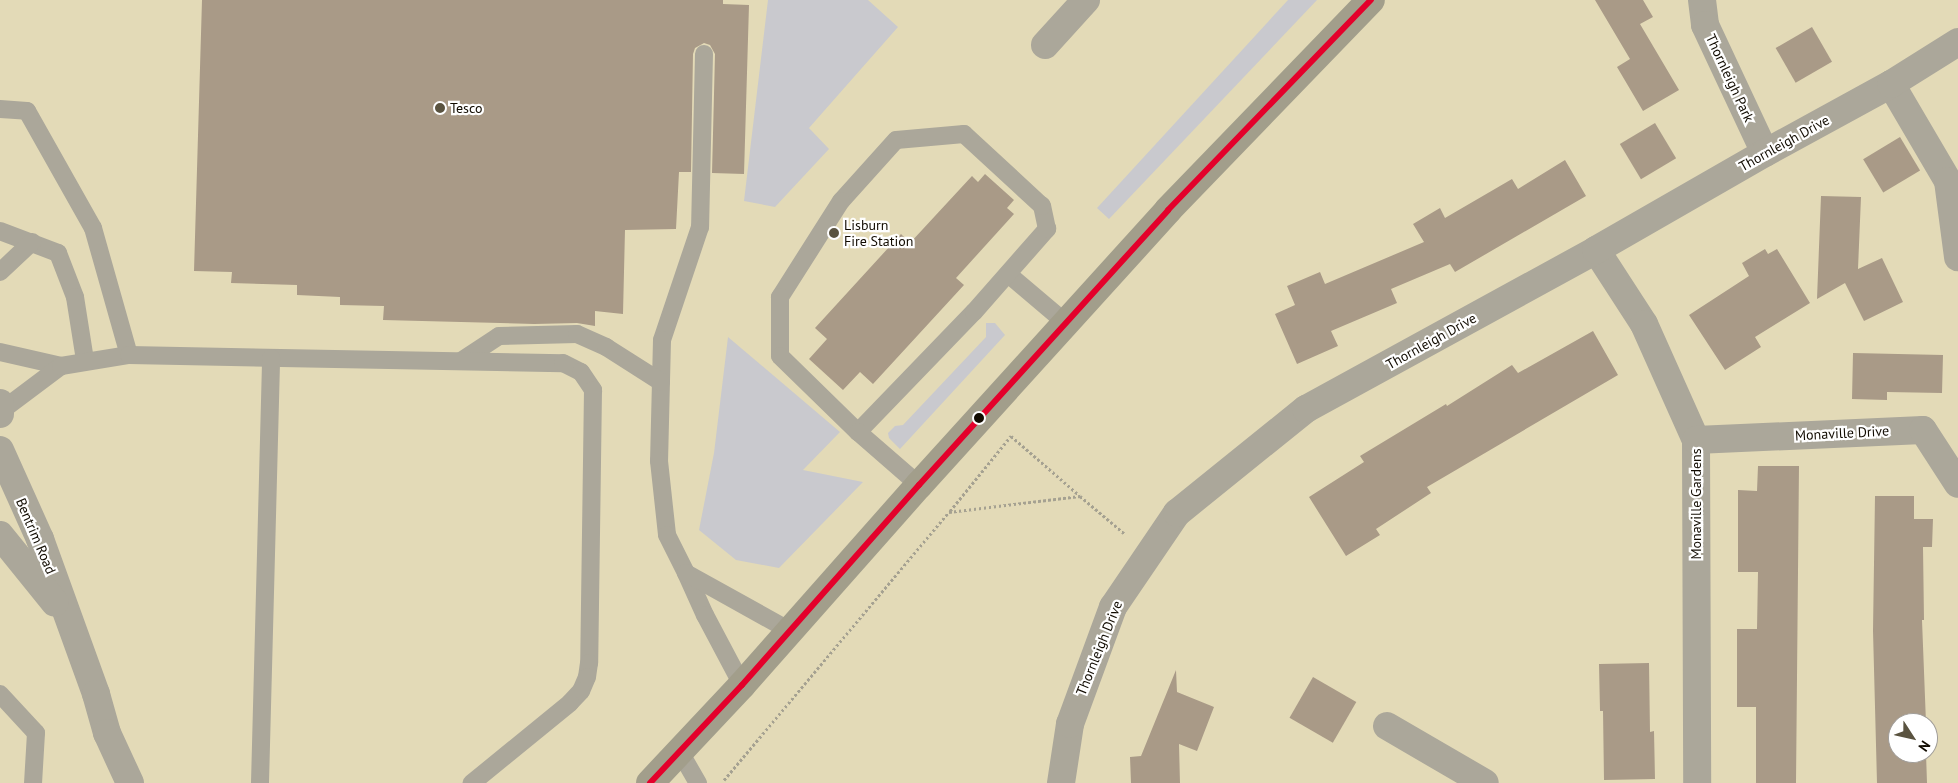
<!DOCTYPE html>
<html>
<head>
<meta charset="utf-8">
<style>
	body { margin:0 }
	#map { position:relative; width:1958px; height:783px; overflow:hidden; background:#e3dab7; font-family:"PT Sans",sans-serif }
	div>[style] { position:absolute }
	.green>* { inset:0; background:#c9c9ce }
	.building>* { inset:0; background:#a99a87; transform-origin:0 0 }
	.path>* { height:3px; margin-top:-1.5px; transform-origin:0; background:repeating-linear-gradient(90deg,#a5a191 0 2.5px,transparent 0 5px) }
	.lane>* { height:18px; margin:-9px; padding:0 9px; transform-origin:9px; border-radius:9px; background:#aba79a }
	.street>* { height:28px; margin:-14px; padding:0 14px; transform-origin:14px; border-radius:14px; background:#aba79a }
	.primary>* { height:28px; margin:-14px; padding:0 14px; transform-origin:14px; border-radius:14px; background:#a29e8b }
	.bus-1>* { height:6px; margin:-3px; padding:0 3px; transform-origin:3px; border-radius:3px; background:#e4002b }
	.dots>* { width:14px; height:14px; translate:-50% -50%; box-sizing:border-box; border:2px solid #fff; border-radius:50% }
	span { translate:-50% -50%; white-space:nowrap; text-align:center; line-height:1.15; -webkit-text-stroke:4.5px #fff; paint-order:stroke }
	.street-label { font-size:14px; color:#110b00 }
	.poi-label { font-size:14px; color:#110b00 }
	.left { translate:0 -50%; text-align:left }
	.north { position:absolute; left:1888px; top:713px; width:50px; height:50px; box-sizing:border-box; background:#fff; border:1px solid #a09d99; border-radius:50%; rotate:125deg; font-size:14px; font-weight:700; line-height:20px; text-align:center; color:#110b00 }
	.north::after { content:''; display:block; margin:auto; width:18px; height:22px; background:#5a5340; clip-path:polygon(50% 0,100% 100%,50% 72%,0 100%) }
</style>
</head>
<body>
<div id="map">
	<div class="green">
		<i style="clip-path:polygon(768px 0,868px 0,898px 27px,809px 128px,829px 149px,775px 207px,744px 201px)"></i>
		<i style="clip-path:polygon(1288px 0,1317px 0,1109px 219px,1097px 208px)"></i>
		<i style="clip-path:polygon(986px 323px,995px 323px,1005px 335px,900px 449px,889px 438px,888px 433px,895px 426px,903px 425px,986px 337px)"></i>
		<i style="clip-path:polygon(728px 337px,840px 432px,803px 470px,863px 482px,779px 568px,736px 560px,699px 530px,714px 453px)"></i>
	</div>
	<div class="building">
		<i style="clip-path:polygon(202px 0,723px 0,723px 4px,749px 5px,744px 174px,712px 173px,715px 54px,710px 45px,704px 43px,695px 48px,693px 54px,691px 172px,679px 172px,676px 229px,625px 230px,623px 314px,595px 311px,595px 326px,577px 323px,534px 324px,383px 320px,384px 306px,340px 305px,340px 297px,297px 295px,297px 285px,231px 283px,232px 272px,194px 271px)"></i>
		<i style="clip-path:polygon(1595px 0,1643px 0,1653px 17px,1640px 24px,1679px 90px,1643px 111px,1617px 67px,1630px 59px)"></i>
		<i style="left:1812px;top:27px;width:40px;height:42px;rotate:60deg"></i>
		<i style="left:1655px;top:123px;width:41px;height:41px;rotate:59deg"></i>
		<i style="left:1900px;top:137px;width:39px;height:43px;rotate:59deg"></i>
		<i style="clip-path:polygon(1565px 160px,1586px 196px,1455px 272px,1450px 264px,1391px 289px,1397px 303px,1331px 331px,1338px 346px,1297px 364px,1275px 314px,1295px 305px,1287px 286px,1320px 272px,1325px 284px,1424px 242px,1413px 224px,1440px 208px,1445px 218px,1512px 179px,1518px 189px)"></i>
		<i style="clip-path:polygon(985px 174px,1014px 200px,1007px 208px,1014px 214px,956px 278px,964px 285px,873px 384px,860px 372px,843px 390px,809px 359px,827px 339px,815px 328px,901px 234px,910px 243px,972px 176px,978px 182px)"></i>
		<i style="clip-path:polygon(1821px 196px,1861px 197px,1858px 269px,1882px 258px,1903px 302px,1864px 321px,1845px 283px,1817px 299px)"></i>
		<i style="clip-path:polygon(1765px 249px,1768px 254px,1777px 249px,1810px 303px,1755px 337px,1761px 347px,1725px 370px,1689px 315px,1749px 276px,1742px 263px)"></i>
		<i style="clip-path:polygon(1593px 331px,1618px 375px,1427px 487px,1431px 493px,1376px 529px,1380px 535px,1346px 556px,1309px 497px,1364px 462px,1360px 456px,1446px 404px,1447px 406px,1512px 365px,1518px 373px)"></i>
		<i style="clip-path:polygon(1853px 353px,1943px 355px,1942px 393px,1887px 392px,1887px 400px,1852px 399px)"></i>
		<i style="clip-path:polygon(1758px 466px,1799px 466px,1796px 783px,1756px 783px,1756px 707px,1737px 707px,1737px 629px,1757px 629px,1758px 572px,1738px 572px,1738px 490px,1757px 491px)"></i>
		<i style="clip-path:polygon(1875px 496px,1914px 496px,1914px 519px,1933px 519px,1932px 547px,1923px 547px,1924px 620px,1922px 620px,1926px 723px,1898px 723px,1898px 753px,1926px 753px,1927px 783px,1877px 783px,1873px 631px)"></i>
		<i style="clip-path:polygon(1649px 663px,1650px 732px,1654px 731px,1655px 779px,1604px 780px,1603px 711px,1600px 711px,1599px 664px)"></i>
		<i style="clip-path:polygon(1176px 670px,1177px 692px,1214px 707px,1197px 751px,1179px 744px,1180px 783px,1131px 783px,1130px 757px,1141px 756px)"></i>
		<i style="left:1313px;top:677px;width:50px;height:47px;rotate:30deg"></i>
	</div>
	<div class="path">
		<i style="left:950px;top:511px;width:97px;rotate:-50.9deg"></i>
		<i style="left:1011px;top:436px;width:91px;rotate:41deg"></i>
		<i style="left:724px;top:780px;width:350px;rotate:-50deg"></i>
		<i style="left:949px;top:512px;width:132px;rotate:-7deg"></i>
		<i style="left:1080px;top:496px;width:59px;rotate:40.2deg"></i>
	</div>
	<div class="lane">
		<i style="left:704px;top:54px;width:173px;rotate:91.3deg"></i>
		<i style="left:700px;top:227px;width:119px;rotate:108.6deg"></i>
		<i style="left:662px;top:340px;width:121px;rotate:91.4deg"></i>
		<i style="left:659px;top:461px;width:74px;rotate:83.8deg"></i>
		<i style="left:667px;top:535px;width:42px;rotate:63.4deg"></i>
		<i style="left:686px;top:573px;width:46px;rotate:65.7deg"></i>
		<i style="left:705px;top:615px;width:79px;rotate:62.1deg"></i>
		<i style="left:0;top:109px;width:27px;rotate:4deg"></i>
		<i style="left:27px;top:111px;width:134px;rotate:60.6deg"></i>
		<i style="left:93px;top:228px;width:132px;rotate:74.2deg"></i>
		<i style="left:0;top:231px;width:62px;rotate:20.8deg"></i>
		<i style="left:58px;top:253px;width:47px;rotate:68.9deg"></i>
		<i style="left:75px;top:297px;width:64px;rotate:81deg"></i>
		<i style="left:0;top:272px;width:44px;rotate:-43.2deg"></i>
		<i style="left:1008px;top:274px;width:76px;rotate:40.2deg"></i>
		<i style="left:0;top:352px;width:63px;rotate:12.9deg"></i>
		<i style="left:461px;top:361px;width:45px;rotate:-33.3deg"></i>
		<i style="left:499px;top:336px;width:78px;rotate:-1.5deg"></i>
		<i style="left:577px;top:334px;width:32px;rotate:24deg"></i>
		<i style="left:606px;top:347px;width:65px;rotate:32.5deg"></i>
		<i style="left:1px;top:411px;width:75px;rotate:-36.9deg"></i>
		<i style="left:61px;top:366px;width:69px;rotate:-9.2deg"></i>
		<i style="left:129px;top:355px;width:434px;rotate:1.1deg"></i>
		<i style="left:563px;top:363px;width:20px;rotate:27deg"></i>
		<i style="left:581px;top:372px;width:22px;rotate:56deg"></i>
		<i style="left:593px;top:390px;width:273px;rotate:90.8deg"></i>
		<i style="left:589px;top:663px;width:14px;rotate:98deg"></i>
		<i style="left:587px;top:677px;width:15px;rotate:113deg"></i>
		<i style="left:581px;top:691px;width:16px;rotate:133deg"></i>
		<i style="left:570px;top:703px;width:127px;rotate:140.8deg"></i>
		<i style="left:858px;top:432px;width:167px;rotate:-46deg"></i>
		<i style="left:974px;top:312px;width:111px;rotate:-48.7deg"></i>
		<i style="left:1047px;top:229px;width:24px;rotate:-102deg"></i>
		<i style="left:1042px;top:206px;width:106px;rotate:-137.3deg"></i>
		<i style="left:964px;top:134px;width:68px;rotate:175deg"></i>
		<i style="left:896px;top:140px;width:82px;rotate:132deg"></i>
		<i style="left:841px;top:201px;width:114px;rotate:122.4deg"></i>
		<i style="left:780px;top:297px;width:59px;rotate:90deg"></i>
		<i style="left:780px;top:356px;width:109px;rotate:44.3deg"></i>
		<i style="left:858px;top:432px;width:81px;rotate:41deg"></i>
		<i style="left:686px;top:573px;width:119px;rotate:29.1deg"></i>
		<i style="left:0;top:694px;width:53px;rotate:47.3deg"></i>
		<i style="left:36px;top:733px;width:50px;rotate:93.4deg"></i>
		<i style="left:680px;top:752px;width:36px;rotate:60deg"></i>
		<i style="left:260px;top:783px;width:425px;rotate:-88.5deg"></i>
	</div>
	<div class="street">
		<i style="left:1702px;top:0;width:25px;rotate:83deg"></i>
		<i style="left:1705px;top:25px;width:141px;rotate:64.9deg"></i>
		<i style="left:1045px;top:45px;width:61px;rotate:-47.7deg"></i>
		<i style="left:1891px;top:84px;width:113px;rotate:59.6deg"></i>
		<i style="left:1948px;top:181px;width:77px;rotate:82.5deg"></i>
		<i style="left:1596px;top:250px;width:88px;rotate:57deg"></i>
		<i style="left:1644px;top:324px;width:127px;rotate:65.9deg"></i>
		<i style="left:1696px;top:440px;width:343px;rotate:89.8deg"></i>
		<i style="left:0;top:403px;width:11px;rotate:90deg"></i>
		<i style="left:1696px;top:440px;width:227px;rotate:-2.5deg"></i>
		<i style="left:1923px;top:430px;width:64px;rotate:57.1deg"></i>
		<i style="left:0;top:450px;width:98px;rotate:65.8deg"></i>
		<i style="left:40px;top:539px;width:165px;rotate:70.1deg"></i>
		<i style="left:96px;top:694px;width:41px;rotate:74.2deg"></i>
		<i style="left:107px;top:733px;width:55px;rotate:65.3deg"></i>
		<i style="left:0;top:535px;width:87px;rotate:51deg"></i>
		<i style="left:1387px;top:726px;width:113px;rotate:30.2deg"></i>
		<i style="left:1061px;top:783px;width:60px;rotate:-81.3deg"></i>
		<i style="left:1070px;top:724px;width:125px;rotate:-69.8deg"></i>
		<i style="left:1113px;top:607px;width:114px;rotate:-55.8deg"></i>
		<i style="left:1177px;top:513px;width:166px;rotate:-38.9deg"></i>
		<i style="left:1306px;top:409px;width:331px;rotate:-28.7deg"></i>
		<i style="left:1596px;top:250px;width:195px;rotate:-29.9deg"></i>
		<i style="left:1765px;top:153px;width:144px;rotate:-28.7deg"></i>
		<i style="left:1891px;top:84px;width:79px;rotate:-32.1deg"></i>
	</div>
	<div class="primary">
		<i style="left:650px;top:783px;width:134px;rotate:-46.8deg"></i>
		<i style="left:742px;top:685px;width:267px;rotate:-48.5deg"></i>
		<i style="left:919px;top:485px;width:371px;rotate:-47.8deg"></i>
		<i style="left:1168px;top:210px;width:292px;rotate:-46deg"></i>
	</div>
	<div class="bus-1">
		<i style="left:650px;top:783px;width:134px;rotate:-46.8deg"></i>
		<i style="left:742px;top:685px;width:267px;rotate:-48.5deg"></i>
		<i style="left:919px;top:485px;width:371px;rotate:-47.8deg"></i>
		<i style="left:1168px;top:210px;width:292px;rotate:-46deg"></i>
	</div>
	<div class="dots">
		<i style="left:440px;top:108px;background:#5a5340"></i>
		<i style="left:834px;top:233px;background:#5a5340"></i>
		<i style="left:979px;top:418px;background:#110b00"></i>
	</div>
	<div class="street-label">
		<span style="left:1730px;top:78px;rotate:65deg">Thornleigh Park</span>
		<span style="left:1784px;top:143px;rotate:-29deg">Thornleigh Drive</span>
		<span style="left:1431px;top:341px;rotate:-29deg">Thornleigh Drive</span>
		<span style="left:1842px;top:433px;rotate:-3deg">Monaville Drive</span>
		<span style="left:1696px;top:504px;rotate:-90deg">Monaville Gardens</span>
		<span style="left:36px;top:536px;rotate:67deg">Bentrim Road</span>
		<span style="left:1099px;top:648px;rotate:-68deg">Thornleigh Drive</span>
	</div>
	<div class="poi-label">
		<span class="left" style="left:450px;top:108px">Tesco</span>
		<span class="left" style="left:844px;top:233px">Lisburn<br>Fire Station</span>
	</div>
	<div class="north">N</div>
</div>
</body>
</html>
